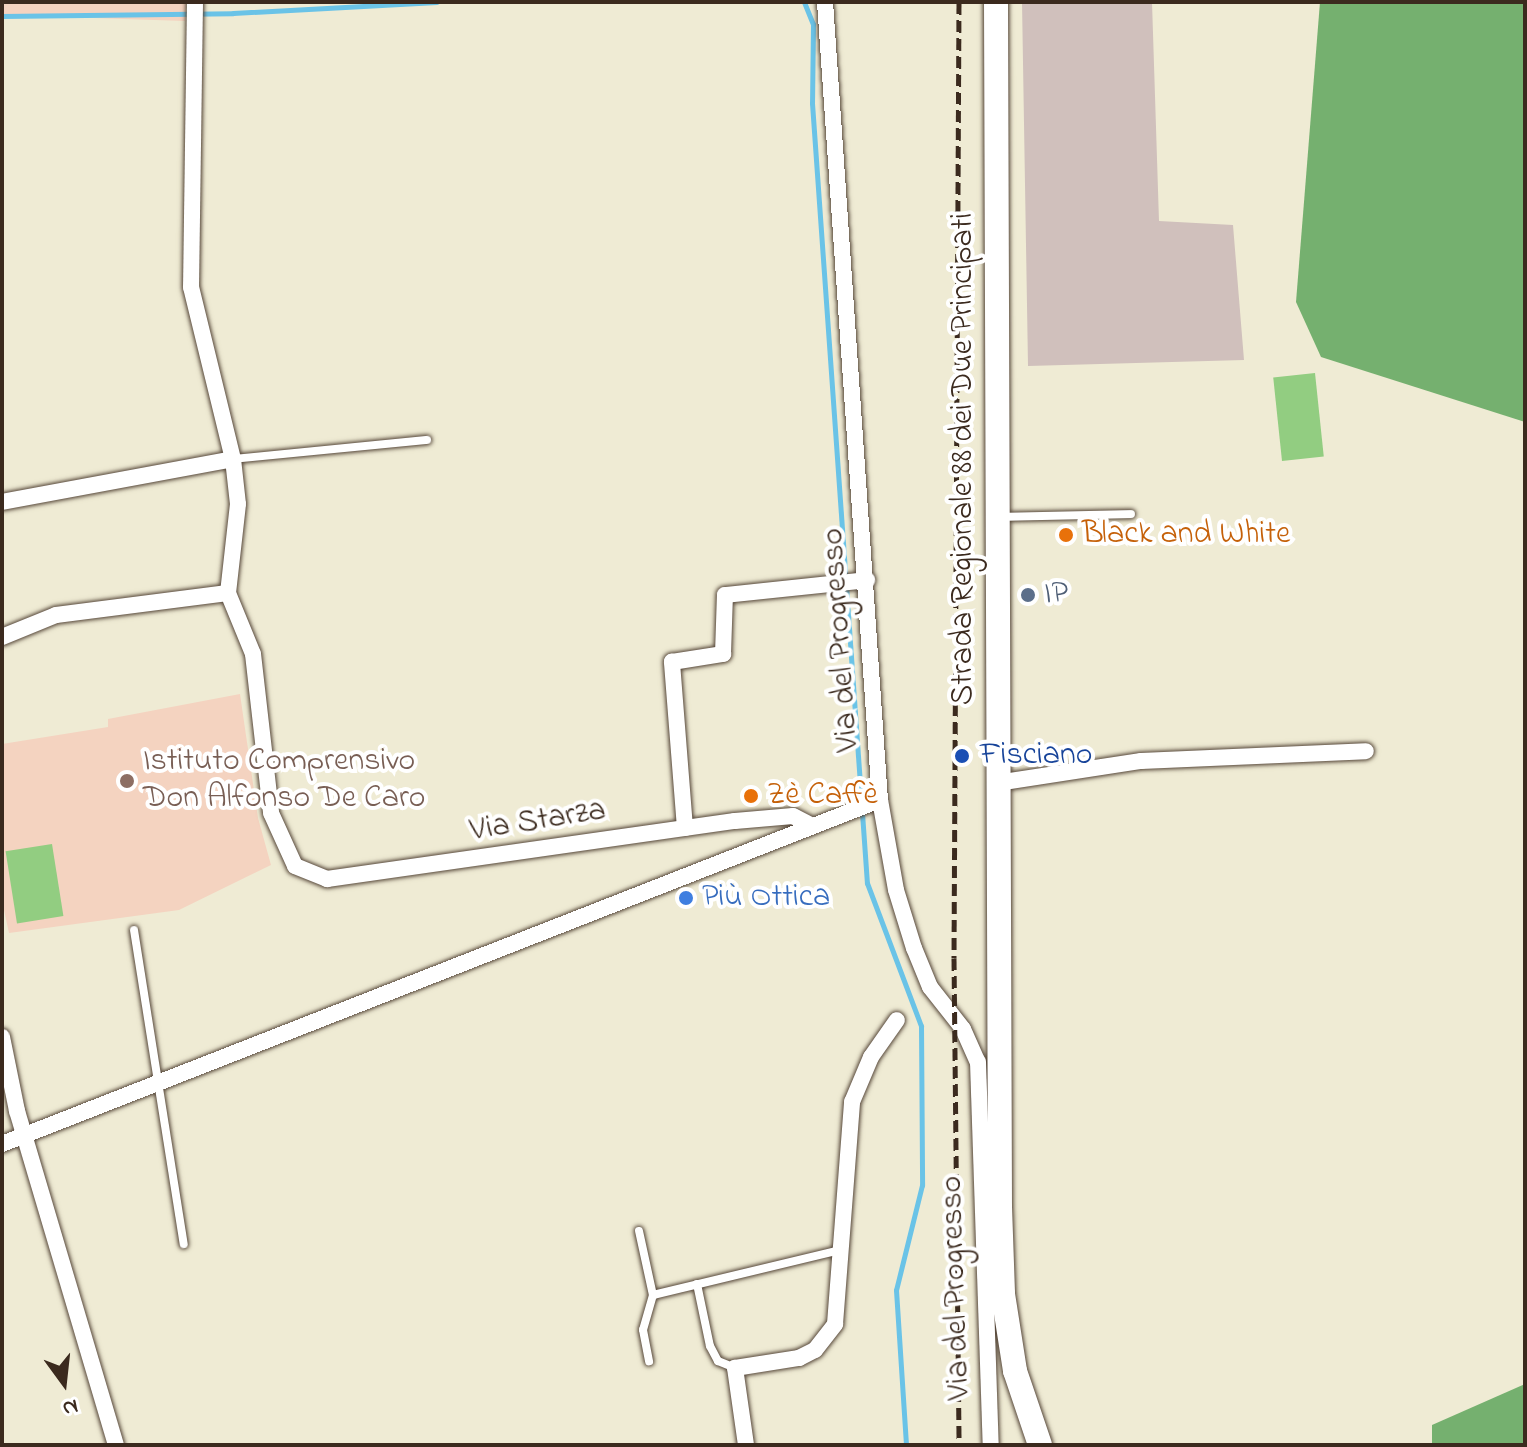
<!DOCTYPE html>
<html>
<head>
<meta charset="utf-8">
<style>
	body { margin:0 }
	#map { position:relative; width:1527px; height:1447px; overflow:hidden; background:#efebd4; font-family:"Indie Flower",sans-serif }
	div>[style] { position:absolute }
	.built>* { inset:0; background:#f4d3c0 }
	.industrial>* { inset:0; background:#d0c0bc }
	.green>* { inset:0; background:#92cd81; transform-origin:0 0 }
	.forest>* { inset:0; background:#75b06f }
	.stream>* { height:5px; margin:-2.5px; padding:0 2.5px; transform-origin:2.5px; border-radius:2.5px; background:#6ac3e7 }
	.roads { filter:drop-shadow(0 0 2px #564739) drop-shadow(0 0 2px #564739) }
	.service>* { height:8px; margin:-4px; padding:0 4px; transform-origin:4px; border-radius:4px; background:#fff }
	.minor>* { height:16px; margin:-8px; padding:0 8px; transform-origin:8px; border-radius:8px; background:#fff }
	.secondary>* { height:24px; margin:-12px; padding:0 12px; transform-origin:12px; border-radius:12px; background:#fff }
	.rail>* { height:5px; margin-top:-2.5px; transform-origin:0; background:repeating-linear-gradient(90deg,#3b2a1e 0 12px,transparent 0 18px) }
	.dots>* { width:22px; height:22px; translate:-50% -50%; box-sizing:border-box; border:4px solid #fff; border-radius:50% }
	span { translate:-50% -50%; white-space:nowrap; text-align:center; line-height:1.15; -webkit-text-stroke:8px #fff; paint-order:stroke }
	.street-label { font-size:32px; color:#3b2a1e }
	.food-label { font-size:32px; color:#c56008 }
	.left { translate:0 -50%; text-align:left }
	.service-label { font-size:32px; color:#4e5e75 }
	.transit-label { font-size:32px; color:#164399 }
	.education-label { font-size:32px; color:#785e54 }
	.shop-label { font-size:32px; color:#366cbe }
	.frame { position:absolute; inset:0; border:4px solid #3b2a1e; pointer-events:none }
	.north { position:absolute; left:24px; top:1343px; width:80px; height:80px; -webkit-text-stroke:6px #fff; paint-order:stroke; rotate:165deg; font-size:22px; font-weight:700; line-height:32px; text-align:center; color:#3b2a1e }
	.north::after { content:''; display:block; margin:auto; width:28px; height:36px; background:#3b2a1e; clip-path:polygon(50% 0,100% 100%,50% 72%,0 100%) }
</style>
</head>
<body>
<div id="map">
	<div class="built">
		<i style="clip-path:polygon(2px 2px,186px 2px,185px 21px,2px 15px)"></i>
		<i style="clip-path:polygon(240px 694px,258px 818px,271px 865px,179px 910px,9px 933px,2px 901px,2px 744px,108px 727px,108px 719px)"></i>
	</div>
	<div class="industrial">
		<i style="clip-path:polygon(1022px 2px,1152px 2px,1159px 221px,1233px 225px,1244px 360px,1028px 366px)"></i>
	</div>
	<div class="green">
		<i style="left:1315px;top:373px;width:84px;height:42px;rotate:84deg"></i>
		<i style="left:52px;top:844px;width:73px;height:47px;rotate:81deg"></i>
	</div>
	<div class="forest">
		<i style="clip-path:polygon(1320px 2px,1525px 2px,1525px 422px,1321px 357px,1296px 302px)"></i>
		<i style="clip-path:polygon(1525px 1384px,1525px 1445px,1432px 1445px,1432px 1425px)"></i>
	</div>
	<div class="stream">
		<i style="left:804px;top:2px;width:24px;rotate:68deg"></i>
		<i style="left:813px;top:24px;width:79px;rotate:90.7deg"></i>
		<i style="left:812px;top:103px;width:782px;rotate:85.97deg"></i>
		<i style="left:867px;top:883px;width:153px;rotate:69.3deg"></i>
		<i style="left:921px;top:1026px;width:159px;rotate:89.6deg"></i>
		<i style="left:922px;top:1185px;width:108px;rotate:103.9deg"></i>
		<i style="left:896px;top:1290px;width:155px;rotate:86.3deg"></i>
		<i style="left:2px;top:16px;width:231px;rotate:-0.7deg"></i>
		<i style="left:233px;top:13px;width:204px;rotate:-3.1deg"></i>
	</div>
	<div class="roads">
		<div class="service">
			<i style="left:233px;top:459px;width:195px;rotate:-5.6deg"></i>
			<i style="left:1000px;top:517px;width:131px;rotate:-1.3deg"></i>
			<i style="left:134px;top:930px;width:318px;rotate:81deg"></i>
			<i style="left:639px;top:1231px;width:66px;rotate:77.7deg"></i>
			<i style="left:653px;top:1295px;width:36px;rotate:106deg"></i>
			<i style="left:643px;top:1330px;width:32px;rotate:79deg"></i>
			<i style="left:697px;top:1284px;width:63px;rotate:78.2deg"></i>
			<i style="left:710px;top:1346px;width:17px;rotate:62deg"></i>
			<i style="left:718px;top:1361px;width:18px;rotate:22deg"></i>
			<i style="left:653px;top:1295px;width:192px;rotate:-13.5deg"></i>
		</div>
		<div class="minor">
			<i style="left:195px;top:2px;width:285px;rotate:90.8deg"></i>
			<i style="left:191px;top:287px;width:177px;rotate:76.3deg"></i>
			<i style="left:233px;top:459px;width:45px;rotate:83.7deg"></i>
			<i style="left:238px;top:504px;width:90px;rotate:96.4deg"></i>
			<i style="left:825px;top:2px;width:800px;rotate:86.06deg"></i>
			<i style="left:880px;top:800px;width:91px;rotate:79.9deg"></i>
			<i style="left:896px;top:890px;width:61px;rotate:72.8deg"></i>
			<i style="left:914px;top:948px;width:42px;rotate:67.7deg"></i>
			<i style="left:930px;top:987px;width:53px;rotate:51.8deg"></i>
			<i style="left:963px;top:1029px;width:36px;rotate:66deg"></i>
			<i style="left:978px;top:1062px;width:383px;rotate:88.1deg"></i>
			<i style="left:2px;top:502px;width:235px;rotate:-10.5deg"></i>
			<i style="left:228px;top:593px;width:66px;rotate:67.7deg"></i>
			<i style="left:253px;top:654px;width:160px;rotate:83.5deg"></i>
			<i style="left:271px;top:813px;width:58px;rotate:65.6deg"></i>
			<i style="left:295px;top:866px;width:35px;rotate:22deg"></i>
			<i style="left:327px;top:879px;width:412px;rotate:-8.1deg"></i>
			<i style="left:735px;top:821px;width:58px;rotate:-4.9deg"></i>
			<i style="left:793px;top:816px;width:20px;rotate:27deg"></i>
			<i style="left:2px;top:637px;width:58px;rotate:-22.2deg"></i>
			<i style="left:56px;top:615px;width:173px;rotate:-7.3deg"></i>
			<i style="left:997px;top:783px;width:146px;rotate:-8.7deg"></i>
			<i style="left:1141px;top:761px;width:225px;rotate:-2.5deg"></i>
			<i style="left:685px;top:828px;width:167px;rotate:-94.5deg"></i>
			<i style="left:672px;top:662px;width:52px;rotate:-8.9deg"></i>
			<i style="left:723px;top:654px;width:59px;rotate:-88.1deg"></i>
			<i style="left:725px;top:595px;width:143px;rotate:-6deg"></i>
			<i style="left:2px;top:1037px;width:76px;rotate:78.5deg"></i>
			<i style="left:17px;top:1111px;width:348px;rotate:73.5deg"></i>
			<i style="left:2px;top:1144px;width:943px;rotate:-21.4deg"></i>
			<i style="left:746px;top:1445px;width:78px;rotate:-98.1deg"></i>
			<i style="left:735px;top:1368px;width:65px;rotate:-8.9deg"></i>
			<i style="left:799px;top:1358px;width:18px;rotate:-27deg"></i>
			<i style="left:815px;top:1350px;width:33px;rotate:-52deg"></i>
			<i style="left:835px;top:1324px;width:223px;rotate:-85.6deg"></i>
			<i style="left:852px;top:1102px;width:49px;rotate:-67.1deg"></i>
			<i style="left:871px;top:1057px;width:45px;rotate:-54.9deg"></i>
		</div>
		<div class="secondary">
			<i style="left:996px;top:2px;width:1205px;rotate:89.81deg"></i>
			<i style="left:1000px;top:1207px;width:87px;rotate:88deg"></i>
			<i style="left:1003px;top:1294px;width:78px;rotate:81.1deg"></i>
			<i style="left:1015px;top:1371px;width:78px;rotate:71.3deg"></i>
		</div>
	</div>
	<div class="rail">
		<i style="left:959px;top:2px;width:956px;rotate:90.3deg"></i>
		<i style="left:954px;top:958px;width:487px;rotate:89.4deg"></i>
	</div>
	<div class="dots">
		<i style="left:1066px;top:535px;background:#e8710a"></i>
		<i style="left:1028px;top:595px;background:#5c6f8a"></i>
		<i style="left:962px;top:756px;background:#1a4fb4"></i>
		<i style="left:127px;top:781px;background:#8d6e63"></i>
		<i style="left:751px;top:796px;background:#e8710a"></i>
		<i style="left:686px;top:898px;background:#3f7fe0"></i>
	</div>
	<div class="street-label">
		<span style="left:964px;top:459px;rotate:-90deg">Strada Regionale 88 dei Due Principati</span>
		<span style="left:842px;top:640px;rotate:-94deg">Via del Progresso</span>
		<span style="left:538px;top:822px;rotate:-9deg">Via Starza</span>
		<span style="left:957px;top:1288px;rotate:-92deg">Via del Progresso</span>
	</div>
	<div class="food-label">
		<span class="left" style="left:1082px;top:535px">Black and White</span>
		<span class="left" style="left:767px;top:796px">Zè Caffè</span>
	</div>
	<div class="service-label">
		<span class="left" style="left:1044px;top:595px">IP</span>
	</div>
	<div class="transit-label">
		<span class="left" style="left:980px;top:756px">Fisciano</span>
	</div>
	<div class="education-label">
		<span class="left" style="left:143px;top:781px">Istituto Comprensivo<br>Don Alfonso De Caro</span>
	</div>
	<div class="shop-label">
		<span class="left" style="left:702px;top:898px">Più Ottica</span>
	</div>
	<div class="frame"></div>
	<div class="north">N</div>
</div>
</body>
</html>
